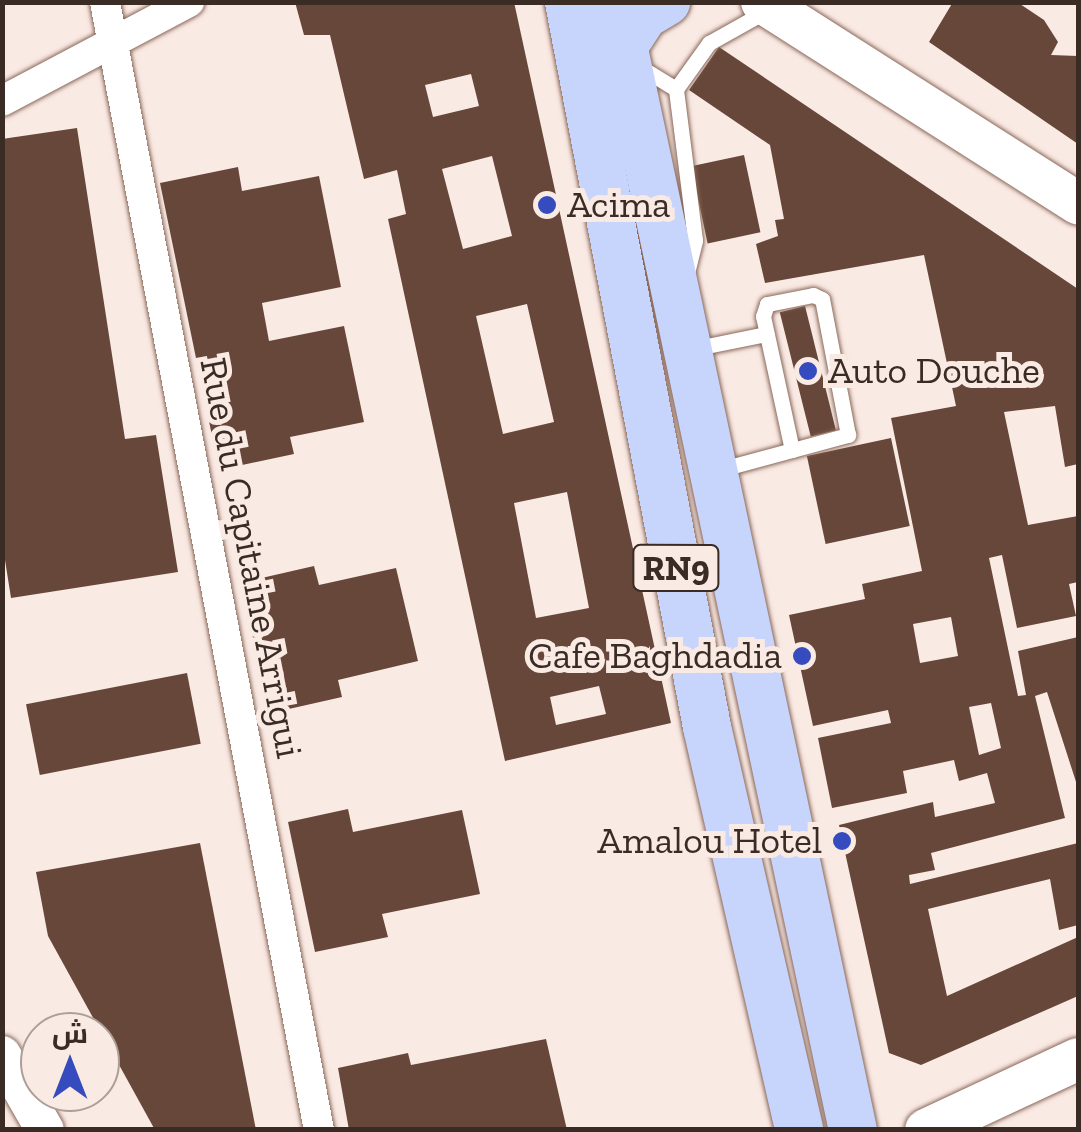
<!DOCTYPE html>
<html>
<head>
<meta charset="utf-8">
<style>
	body { margin:0 }
	#map { position:relative; width:1081px; height:1132px; overflow:hidden; background:#faeae4; font-family:"Zilla Slab",Cairo,serif }
	div>[style] { position:absolute }
	.building>* { inset:0; background:#674739; transform-origin:0 0 }
	.roads { filter:drop-shadow(0 0 2px #896758) drop-shadow(0 0 2px #896758) }
	.service>* { height:15px; margin:-7.5px; padding:0 7.5px; transform-origin:7.5px; border-radius:7.5px; background:#fff }
	.minor>* { height:30px; margin:-15px; padding:0 15px; transform-origin:15px; border-radius:15px; background:#fff }
	.tertiary>* { height:38px; margin:-19px; padding:0 19px; transform-origin:19px; border-radius:19px; background:#fff }
	.secondary>* { height:42px; margin:-21px; padding:0 21px; transform-origin:21px; border-radius:21px; background:#fff }
	.primary>* { height:48px; margin:-24px; padding:0 24px; transform-origin:24px; border-radius:24px; background:#c7d4fc }
	.dots>* { width:28px; height:28px; translate:-50% -50%; box-sizing:border-box; border:5px solid #faeae4; border-radius:50% }
	span { translate:-50% -50%; white-space:nowrap; text-align:center; line-height:1.15; -webkit-text-stroke:10px #faeae4; paint-order:stroke }
	.shield-label span { padding:2px 8px; background:#faeae4; border:2px solid; border-radius:8px; -webkit-text-stroke-width:0 }
	.shield-label { font-size:35px; color:#3a2b25; font-weight:700 }
	.poi-label { font-size:38px; color:#3a2b25 }
	.left { translate:0 -50%; text-align:left }
	.right { translate:-100% -50%; text-align:right }
	.street-label { font-size:38px; color:#3a2b25 }
	.frame { position:absolute; inset:0; border:5px solid #3a2b25; pointer-events:none }
	.north { position:absolute; left:20px; top:1012px; width:100px; height:100px; box-sizing:border-box; background:#faeae4; border:2px solid #ad9e98; border-radius:50%; rotate:0deg; font-size:28px; font-weight:700; line-height:40px; text-align:center; color:#3a2b25 }
	.north::after { content:''; display:block; margin:auto; width:35px; height:45px; background:#364cbe; clip-path:polygon(50% 0,100% 100%,50% 72%,0 100%) }
</style>
</head>
<body>
<div id="map">
	<div class="building">
		<i style="clip-path:polygon(evenodd,295px 2px,514px 2px,671px 723px,505px 761px,388px 219px,406px 214px,397px 170px,364px 179px,330px 35px,304px 35px,295px 2px,471px 74px,479px 106px,433px 117px,425px 85px,471px 74px,295px 2px,492px 156px,512px 236px,463px 249px,442px 169px,492px 156px,295px 2px,527px 304px,554px 422px,503px 434px,476px 316px,527px 304px,295px 2px,567px 492px,589px 608px,536px 618px,514px 503px,567px 492px,295px 2px,599px 686px,606px 714px,556px 725px,550px 697px,599px 686px)"></i>
		<i style="clip-path:polygon(953px 2px,1017px 2px,1044px 20px,1058px 42px,1051px 55px,1078px 56px,1078px 144px,929px 42px)"></i>
		<i style="clip-path:polygon(evenodd,719px 47px,1078px 289px,1078px 464px,1065px 467px,1055px 406px,1004px 412px,1028px 525px,1078px 516px,1078px 582px,1069px 584px,1076px 616px,1017px 628px,1002px 555px,989px 558px,1018px 696px,1026px 695px,1018px 651px,1078px 637px,1078px 788px,1047px 692px,1035px 696px,1065px 818px,931px 853px,935px 870px,909px 875px,910px 884px,1078px 843px,1078px 925px,1059px 930px,1050px 879px,928px 909px,947px 996px,1078px 937px,1078px 996px,921px 1065px,889px 1053px,839px 825px,933px 802px,935px 817px,995px 803px,987px 773px,959px 781px,954px 760px,903px 771px,907px 793px,832px 808px,818px 738px,891px 723px,888px 710px,813px 726px,789px 615px,865px 599px,862px 584px,922px 571px,891px 418px,956px 406px,924px 255px,765px 283px,756px 244px,778px 236px,775px 220px,784px 219px,770px 145px,689px 90px,719px 47px,951px 617px,958px 656px,920px 663px,913px 624px,951px 617px,719px 47px,991px 703px,1001px 748px,979px 755px,969px 707px,991px 703px)"></i>
		<i style="clip-path:polygon(77px 128px,125px 439px,156px 435px,178px 572px,11px 598px,2px 541px,2px 139px)"></i>
		<i style="left:744px;top:155px;width:79px;height:54px;rotate:78deg"></i>
		<i style="clip-path:polygon(238px 167px,242px 191px,319px 176px,341px 287px,262px 303px,269px 341px,344px 326px,364px 422px,290px 437px,294px 454px,219px 470px,160px 183px)"></i>
		<i style="left:805px;top:306px;width:128px;height:26px;rotate:76deg"></i>
		<i style="left:891px;top:438px;width:90px;height:86px;rotate:78deg"></i>
		<i style="clip-path:polygon(314px 566px,319px 585px,396px 568px,418px 661px,338px 680px,342px 697px,271px 713px,240px 583px)"></i>
		<i style="left:187px;top:673px;width:72px;height:164px;rotate:79deg"></i>
		<i style="clip-path:polygon(348px 809px,353px 832px,462px 810px,480px 894px,382px 914px,388px 937px,315px 952px,288px 822px)"></i>
		<i style="clip-path:polygon(200px 843px,256px 1130px,155px 1130px,48px 936px,36px 872px)"></i>
		<i style="clip-path:polygon(546px 1039px,567px 1130px,349px 1130px,338px 1068px,408px 1053px,411px 1065px)"></i>
	</div>
	<div class="roads">
		<div class="service">
			<i style="left:637px;top:65px;width:46px;rotate:31.6deg"></i>
			<i style="left:686px;top:277px;width:38px;rotate:-76deg"></i>
			<i style="left:695px;top:240px;width:152px;rotate:-97.2deg"></i>
			<i style="left:676px;top:89px;width:57px;rotate:-54.3deg"></i>
			<i style="left:709px;top:43px;width:68px;rotate:-29.2deg"></i>
			<i style="left:692px;top:349px;width:76px;rotate:-11.5deg"></i>
			<i style="left:718px;top:470px;width:135px;rotate:-15.1deg"></i>
			<i style="left:848px;top:435px;width:138px;rotate:-100.8deg"></i>
			<i style="left:822px;top:299px;width:10px;rotate:-156deg"></i>
			<i style="left:813px;top:295px;width:47px;rotate:168.9deg"></i>
			<i style="left:767px;top:304px;width:13px;rotate:108deg"></i>
			<i style="left:763px;top:316px;width:137px;rotate:77.8deg"></i>
		</div>
		<div class="minor">
			<i style="left:105px;top:2px;width:1148px;rotate:79.26deg"></i>
			<i style="left:2px;top:101px;width:212px;rotate:-27.9deg"></i>
		</div>
		<div class="tertiary">
			<i style="left:2px;top:1055px;width:86px;rotate:60.2deg"></i>
		</div>
		<div class="secondary">
			<i style="left:762px;top:2px;width:375px;rotate:32.5deg"></i>
			<i style="left:926px;top:1130px;width:168px;rotate:-25deg"></i>
		</div>
		<div class="primary">
			<i style="left:569px;top:2px;width:738px;rotate:79.22deg"></i>
			<i style="left:707px;top:727px;width:413px;rotate:77.1deg"></i>
			<i style="left:614px;top:2px;width:1153px;rotate:78.04deg"></i>
			<i style="left:623px;top:47px;width:38px;rotate:-57deg"></i>
			<i style="left:644px;top:15px;width:26px;rotate:-31deg"></i>
		</div>
	</div>
	<div class="dots">
		<i style="left:547px;top:205px;background:#364cbe"></i>
		<i style="left:808px;top:371px;background:#364cbe"></i>
		<i style="left:802px;top:656px;background:#364cbe"></i>
		<i style="left:842px;top:841px;background:#364cbe"></i>
	</div>
	<div class="shield-label">
		<span style="left:676px;top:568px">RN9</span>
	</div>
	<div class="poi-label">
		<span class="left" style="left:567px;top:205px">Acima</span>
		<span class="left" style="left:828px;top:371px">Auto Douche</span>
		<span class="right" style="left:782px;top:656px">Cafe Baghdadia</span>
		<span class="right" style="left:822px;top:841px">Amalou Hotel</span>
	</div>
	<div class="street-label">
		<span style="left:251px;top:558px;rotate:79deg">Rue du Capitaine Arrigui</span>
	</div>
	<div class="frame"></div>
	<div class="north">ش</div>
</div>
</body>
</html>
